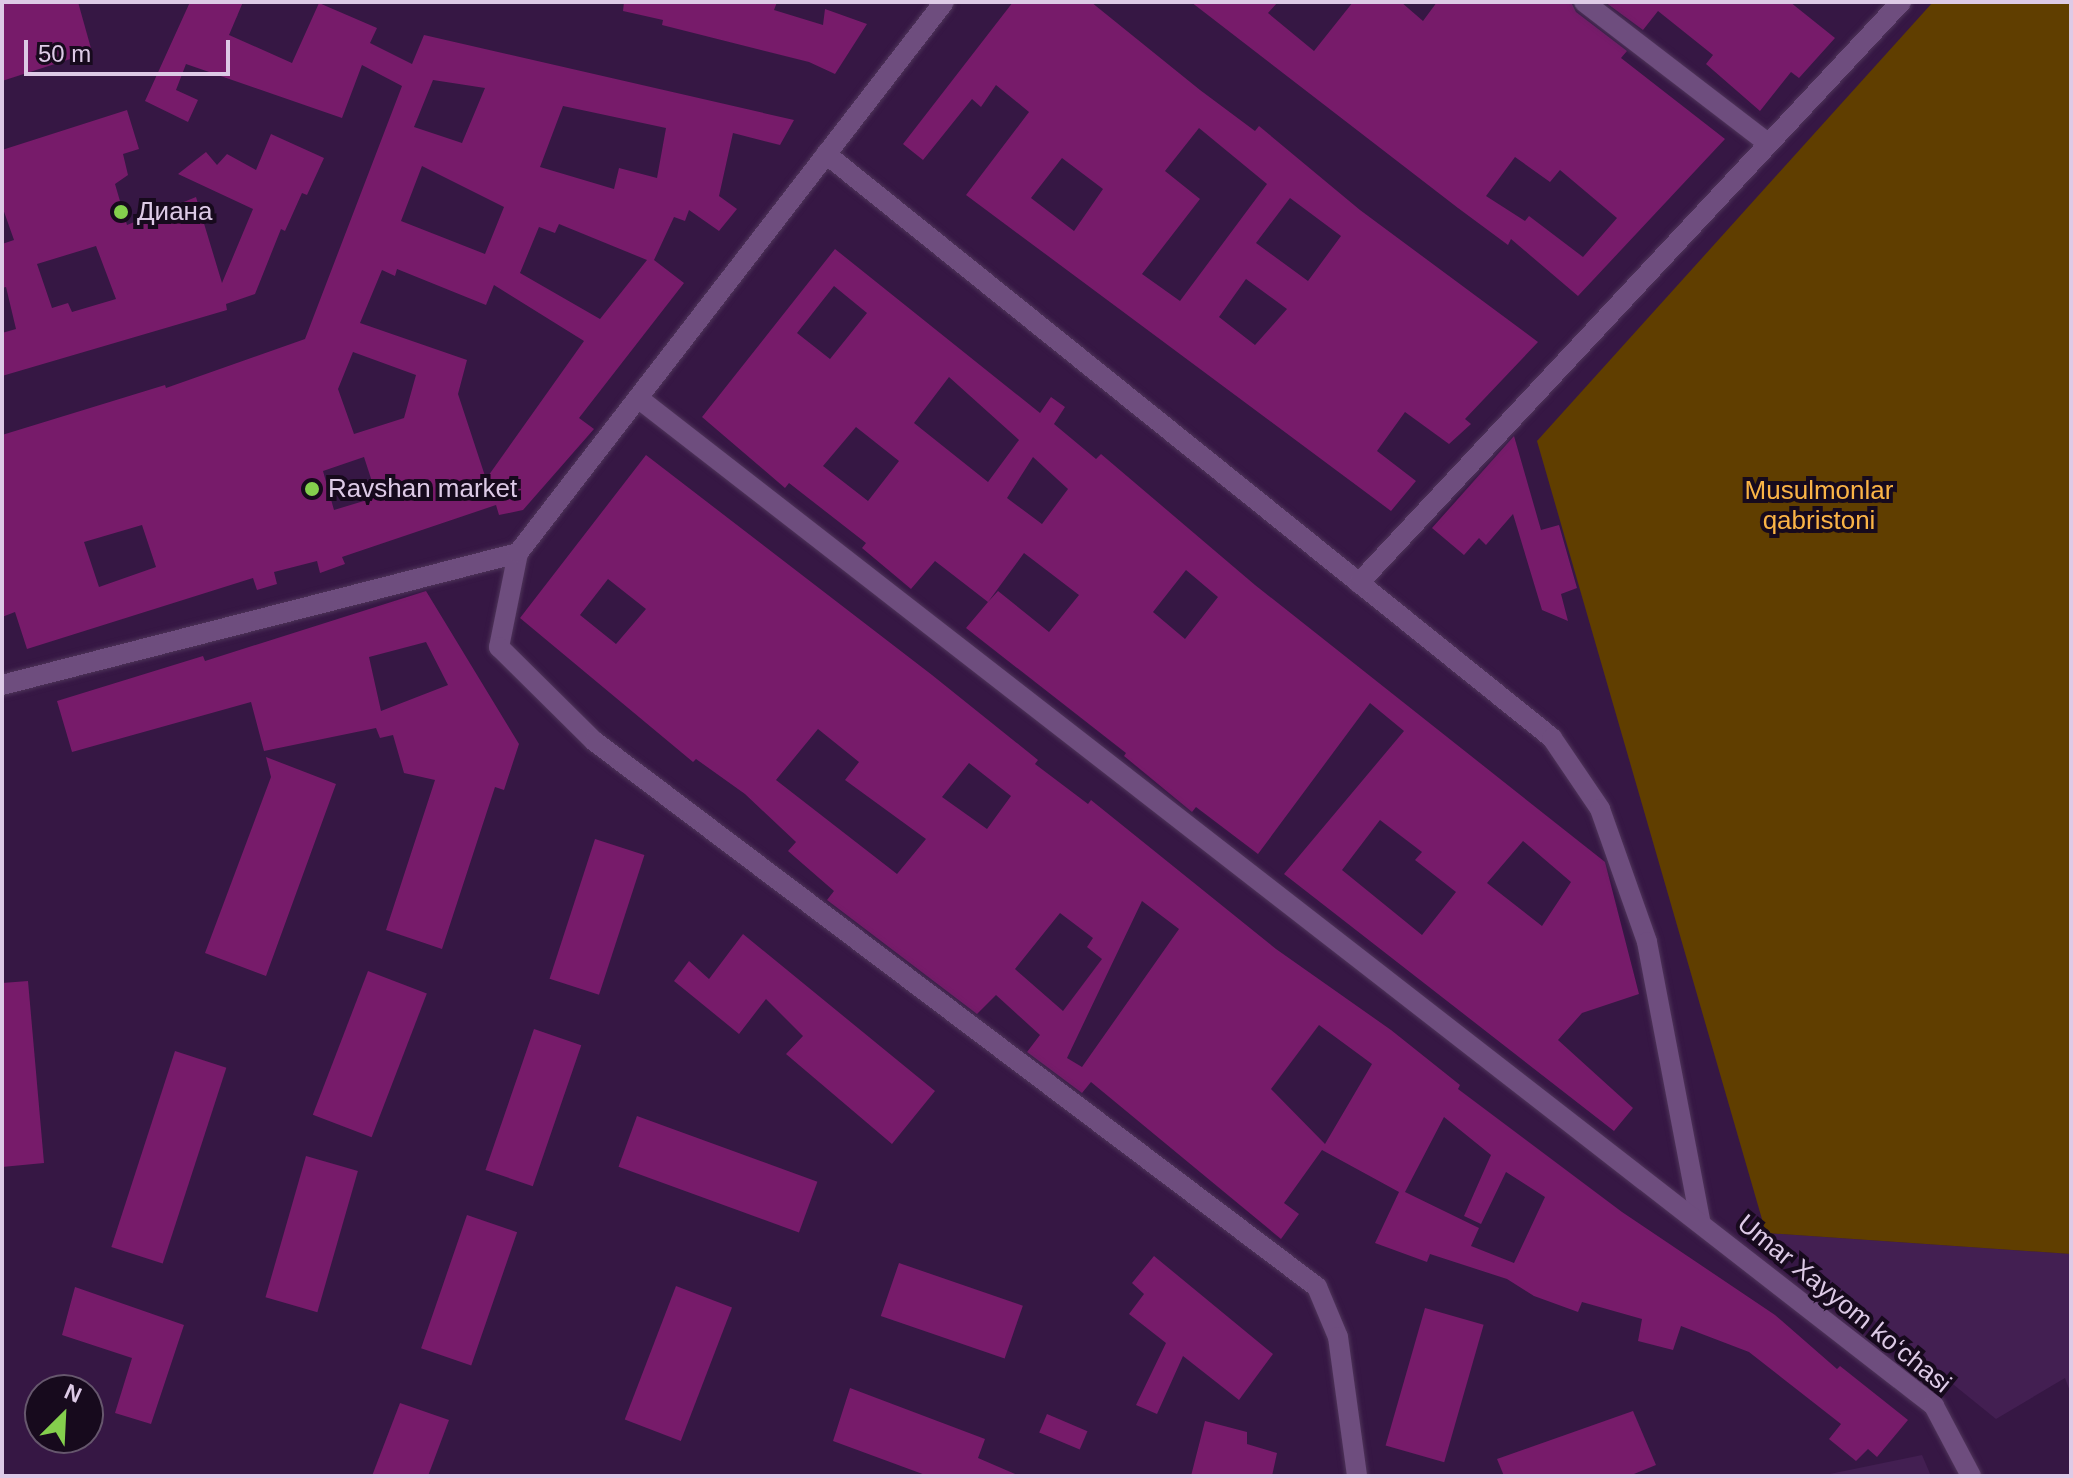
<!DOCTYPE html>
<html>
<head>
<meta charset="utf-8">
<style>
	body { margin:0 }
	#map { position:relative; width:2073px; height:1478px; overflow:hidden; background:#361744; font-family:Arial,sans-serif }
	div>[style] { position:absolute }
	.built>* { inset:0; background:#431f52 }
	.green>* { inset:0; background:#603e00 }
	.building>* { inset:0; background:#771b6a; transform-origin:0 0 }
	.roads { filter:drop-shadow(0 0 2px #4f355a) drop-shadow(0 0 2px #4f355a) }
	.minor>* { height:20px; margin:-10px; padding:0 10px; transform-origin:10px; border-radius:10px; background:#6e4d7e }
	.dots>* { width:22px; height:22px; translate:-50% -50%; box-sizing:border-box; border:4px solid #170a1d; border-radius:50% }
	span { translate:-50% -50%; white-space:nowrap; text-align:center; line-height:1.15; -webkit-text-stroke:8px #170a1d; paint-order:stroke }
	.poi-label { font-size:26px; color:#ddcae6 }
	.left { translate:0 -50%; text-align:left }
	.park-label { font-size:26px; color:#fbb446 }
	.street-label { font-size:26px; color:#ddcae6 }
	.frame { position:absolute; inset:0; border:4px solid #ddcae6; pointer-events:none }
	.north { position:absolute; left:24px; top:1374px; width:80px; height:80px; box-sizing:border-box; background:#170a1d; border:2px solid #66576d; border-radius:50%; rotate:24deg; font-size:22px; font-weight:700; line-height:32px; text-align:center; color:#ddcae6 }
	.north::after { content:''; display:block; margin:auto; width:28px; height:36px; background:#84cf4d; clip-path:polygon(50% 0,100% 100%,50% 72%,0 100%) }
	.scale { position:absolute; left:24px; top:40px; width:206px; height:36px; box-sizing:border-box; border:4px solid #ddcae6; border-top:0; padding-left:10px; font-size:24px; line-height:28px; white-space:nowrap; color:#ddcae6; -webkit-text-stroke:6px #170a1d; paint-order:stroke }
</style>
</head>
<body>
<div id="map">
	<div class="built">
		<i style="clip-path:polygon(1766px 1233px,2071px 1254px,2071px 1394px,2065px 1378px,1996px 1419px)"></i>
		<i style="clip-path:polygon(1922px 1455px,1931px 1476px,1820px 1476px)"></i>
	</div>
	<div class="green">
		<i style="clip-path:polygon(1933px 2px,2071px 2px,2071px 1254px,1766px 1233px,1537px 441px)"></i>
	</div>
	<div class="building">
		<i style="clip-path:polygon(2px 2px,78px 2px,92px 52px,2px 81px)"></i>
		<i style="clip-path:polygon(evenodd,190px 2px,243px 2px,229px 35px,292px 63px,319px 3px,377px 28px,370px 43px,412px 64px,424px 35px,794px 120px,780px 145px,733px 133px,719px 196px,737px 209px,719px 231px,689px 210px,685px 221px,674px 217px,654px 260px,684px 283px,579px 418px,594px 429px,523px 510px,499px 515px,496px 505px,342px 557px,345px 564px,320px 573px,317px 561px,274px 572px,277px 584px,257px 590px,253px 578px,27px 649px,15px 612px,2px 617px,2px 435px,165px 385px,166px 388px,305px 339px,402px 86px,362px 65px,342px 118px,186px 64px,176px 90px,198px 100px,188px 122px,145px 101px,190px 2px,433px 80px,485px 88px,462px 143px,414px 127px,433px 80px,190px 2px,563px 106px,666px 128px,657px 178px,619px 168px,614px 189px,540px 167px,563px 106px,190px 2px,422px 166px,504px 207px,485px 254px,401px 221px,422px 166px,190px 2px,559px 224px,647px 260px,600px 319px,520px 273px,539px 227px,555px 233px,559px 224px,190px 2px,397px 269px,486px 305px,494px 285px,584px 341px,486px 479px,458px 394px,467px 360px,360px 323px,382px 270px,395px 276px,397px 269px,190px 2px,353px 352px,416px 375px,404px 418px,354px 434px,338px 389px,353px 352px,190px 2px,364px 457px,377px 497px,334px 510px,323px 471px,364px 457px,190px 2px,142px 525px,156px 567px,99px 587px,84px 542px,142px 525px)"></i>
		<i style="clip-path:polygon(624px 2px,777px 2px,774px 10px,823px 25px,825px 9px,867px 24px,835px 74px,809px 62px,662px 25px,663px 20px,623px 11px)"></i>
		<i style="clip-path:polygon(evenodd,1013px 2px,1091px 2px,1200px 90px,1255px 131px,1259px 126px,1360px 210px,1538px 342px,1465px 419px,1471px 424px,1449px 444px,1405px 412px,1377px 451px,1416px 481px,1391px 511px,966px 195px,1029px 112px,996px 85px,981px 107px,972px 99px,923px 160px,903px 144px,1013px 2px,1199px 128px,1267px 184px,1180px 301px,1142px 274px,1200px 199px,1165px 171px,1199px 128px,1013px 2px,1062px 158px,1103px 189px,1074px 231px,1031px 198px,1062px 158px,1013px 2px,1290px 198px,1341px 236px,1308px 281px,1256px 243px,1290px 198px,1013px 2px,1246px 279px,1287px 309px,1255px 345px,1219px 317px,1246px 279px)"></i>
		<i style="clip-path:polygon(evenodd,1191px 2px,1278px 2px,1268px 13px,1314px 51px,1353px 2px,1401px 2px,1423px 21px,1437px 2px,1571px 2px,1576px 12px,1627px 51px,1621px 58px,1725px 139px,1578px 296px,1511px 239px,1508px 245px,1458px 208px,1191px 2px,1515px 157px,1550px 182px,1560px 170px,1617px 218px,1583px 257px,1529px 216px,1525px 221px,1486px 196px,1515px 157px)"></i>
		<i style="clip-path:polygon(1605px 2px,1790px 2px,1835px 38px,1799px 78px,1791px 72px,1760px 111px,1706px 64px,1713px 55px,1658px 11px,1643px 30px)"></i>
		<i style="clip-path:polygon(evenodd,127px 110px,139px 149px,123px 154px,128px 175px,115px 184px,127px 225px,196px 197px,222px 283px,253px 209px,178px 174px,206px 152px,217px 165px,227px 154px,256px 170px,271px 134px,324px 158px,307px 195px,302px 193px,285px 231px,281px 229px,255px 294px,226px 304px,227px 310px,2px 376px,2px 333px,16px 329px,6px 287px,2px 288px,2px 244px,14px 240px,2px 206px,2px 150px,127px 110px,96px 246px,116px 299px,72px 312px,68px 303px,52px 308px,37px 264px,96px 246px)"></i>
		<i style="clip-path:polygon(evenodd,835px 249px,1040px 413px,1051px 397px,1065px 407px,1054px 424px,1096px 459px,1101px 454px,1255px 585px,1605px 862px,1639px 994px,1582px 1013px,1558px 1040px,1633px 1108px,1614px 1131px,1284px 874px,1404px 731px,1370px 703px,1258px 854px,1196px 807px,1192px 812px,1124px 756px,1126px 753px,966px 628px,988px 602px,935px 561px,911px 589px,862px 548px,866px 543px,789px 483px,785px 488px,702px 417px,835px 249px,834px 286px,867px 313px,830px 359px,797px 333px,834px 286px,835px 249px,949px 377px,1019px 440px,988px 482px,914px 423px,949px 377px,835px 249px,856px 427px,899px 461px,868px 501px,823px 466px,856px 427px,835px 249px,1033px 457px,1068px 489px,1042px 524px,1007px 498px,1033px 457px,835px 249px,1024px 553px,1079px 595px,1049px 632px,998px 591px,988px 602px,1024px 553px,835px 249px,1186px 570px,1218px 597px,1185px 639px,1153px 612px,1186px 570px,835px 249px,1380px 820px,1422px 852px,1415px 860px,1456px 892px,1422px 935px,1342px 870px,1380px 820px,835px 249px,1523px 841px,1571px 882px,1542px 926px,1487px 883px,1523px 841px)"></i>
		<i style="clip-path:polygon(1514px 436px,1541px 530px,1559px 525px,1577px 588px,1561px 594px,1568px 621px,1542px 610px,1513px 514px,1486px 545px,1479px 538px,1464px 555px,1432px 528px)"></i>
		<i style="clip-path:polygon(evenodd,646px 455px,932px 675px,1038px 760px,1035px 764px,1088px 804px,1091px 800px,1276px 949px,1391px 1030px,1460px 1085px,1458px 1089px,1622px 1212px,1775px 1315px,1837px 1369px,1840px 1366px,1908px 1420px,1877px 1457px,1868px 1449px,1856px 1461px,1829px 1439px,1841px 1424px,1749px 1352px,1681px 1326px,1673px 1350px,1638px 1341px,1642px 1319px,1582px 1302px,1578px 1312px,1534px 1296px,1507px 1279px,1430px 1254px,1427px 1262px,1375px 1243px,1399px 1192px,1322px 1150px,1284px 1203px,1299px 1214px,1281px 1239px,1091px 1082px,1082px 1093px,1027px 1052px,1040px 1035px,996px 995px,977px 1014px,827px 900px,834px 891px,788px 851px,796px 842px,745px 794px,696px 759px,693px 762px,520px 618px,646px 455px,608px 579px,646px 609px,616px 644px,580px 615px,608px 579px,646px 455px,818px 729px,859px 762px,845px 780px,926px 839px,897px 874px,776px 780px,818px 729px,646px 455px,969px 763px,1011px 796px,987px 829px,942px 797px,969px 763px,646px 455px,1142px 901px,1179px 929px,1082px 1067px,1067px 1058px,1142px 901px,646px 455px,1060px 913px,1093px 938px,1087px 947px,1102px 959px,1063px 1011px,1015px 969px,1060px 913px,646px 455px,1319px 1025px,1372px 1064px,1325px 1144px,1271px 1089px,1319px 1025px,646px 455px,1444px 1117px,1491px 1155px,1464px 1216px,1481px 1224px,1506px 1172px,1545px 1197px,1514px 1263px,1471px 1246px,1479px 1228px,1405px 1192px,1444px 1117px)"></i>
		<i style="clip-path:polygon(evenodd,426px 591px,519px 744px,504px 790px,495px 787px,442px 949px,386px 930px,435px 780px,404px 773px,393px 735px,380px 738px,376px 728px,264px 751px,251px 702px,72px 752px,57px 701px,203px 656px,205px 661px,426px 591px,426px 642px,448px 685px,381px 711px,369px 657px,426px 642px)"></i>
		<i style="clip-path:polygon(266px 757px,336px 784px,266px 976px,205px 953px,271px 777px)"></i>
		<i style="left:595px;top:839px;width:52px;height:147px;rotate:18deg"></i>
		<i style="clip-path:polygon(743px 934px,935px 1091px,892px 1144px,786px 1054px,803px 1036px,766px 999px,739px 1034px,674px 981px,689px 961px,709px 979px)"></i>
		<i style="left:368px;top:971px;width:63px;height:154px;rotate:21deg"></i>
		<i style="clip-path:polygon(28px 981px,44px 1163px,2px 1167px,2px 983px)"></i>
		<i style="left:534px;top:1029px;width:50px;height:149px;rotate:19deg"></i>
		<i style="left:175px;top:1051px;width:54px;height:206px;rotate:18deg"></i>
		<i style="left:637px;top:1116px;width:192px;height:54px;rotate:20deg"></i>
		<i style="left:306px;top:1156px;width:54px;height:147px;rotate:16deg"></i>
		<i style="left:467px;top:1215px;width:53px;height:141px;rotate:19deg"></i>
		<i style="clip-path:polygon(1154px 1256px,1273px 1354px,1239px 1400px,1183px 1356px,1157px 1414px,1136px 1405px,1166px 1343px,1129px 1314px,1144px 1294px,1132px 1283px)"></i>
		<i style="left:899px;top:1263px;width:131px;height:56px;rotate:19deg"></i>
		<i style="left:676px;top:1286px;width:60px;height:143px;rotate:21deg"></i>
		<i style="clip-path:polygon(75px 1287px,184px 1325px,151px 1424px,115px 1413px,132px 1358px,62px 1335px)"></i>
		<i style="left:1425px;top:1308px;width:61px;height:143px;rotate:16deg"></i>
		<i style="clip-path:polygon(850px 1388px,985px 1439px,978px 1458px,1020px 1476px,928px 1476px,833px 1441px)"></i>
		<i style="clip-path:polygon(400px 1403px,449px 1420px,428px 1476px,372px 1476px)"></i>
		<i style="clip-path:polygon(1633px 1411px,1656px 1465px,1629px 1476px,1504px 1476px,1497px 1459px)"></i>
		<i style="left:1047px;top:1414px;width:44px;height:20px;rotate:23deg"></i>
		<i style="clip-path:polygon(1205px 1421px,1247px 1432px,1247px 1444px,1277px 1453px,1272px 1476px,1191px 1476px)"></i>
	</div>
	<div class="roads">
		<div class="minor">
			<i style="left:1584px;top:2px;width:232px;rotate:37.5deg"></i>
			<i style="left:826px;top:154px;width:932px;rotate:38.81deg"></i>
			<i style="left:1552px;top:738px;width:86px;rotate:55.9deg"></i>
			<i style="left:1600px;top:809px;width:141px;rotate:70.5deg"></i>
			<i style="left:1647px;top:942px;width:284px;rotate:79.2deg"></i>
			<i style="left:638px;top:398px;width:1642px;rotate:37.87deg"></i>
			<i style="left:1934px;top:1406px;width:79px;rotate:62.1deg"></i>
			<i style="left:518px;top:553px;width:96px;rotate:101.4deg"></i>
			<i style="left:499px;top:647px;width:134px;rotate:44.7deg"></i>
			<i style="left:594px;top:741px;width:906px;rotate:37.06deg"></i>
			<i style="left:1317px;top:1287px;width:54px;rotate:67.2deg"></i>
			<i style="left:1338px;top:1337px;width:140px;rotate:82.2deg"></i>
			<i style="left:1359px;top:583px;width:795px;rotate:-46.99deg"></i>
			<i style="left:2px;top:685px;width:533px;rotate:-14.35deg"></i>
			<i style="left:518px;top:553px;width:696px;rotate:-52.29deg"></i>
		</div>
	</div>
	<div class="dots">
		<i style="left:121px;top:212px;background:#84cf4d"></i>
		<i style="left:312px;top:489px;background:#84cf4d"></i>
	</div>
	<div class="poi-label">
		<span class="left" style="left:137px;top:212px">Диана</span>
		<span class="left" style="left:328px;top:489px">Ravshan market</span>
	</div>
	<div class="park-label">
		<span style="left:1819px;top:506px">Musulmonlar<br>qabristoni</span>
	</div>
	<div class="street-label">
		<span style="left:1844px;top:1304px;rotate:39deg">Umar Xayyom ko‘chasi</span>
	</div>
	<div class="frame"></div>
	<div class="north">N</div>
	<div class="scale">50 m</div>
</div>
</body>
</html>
